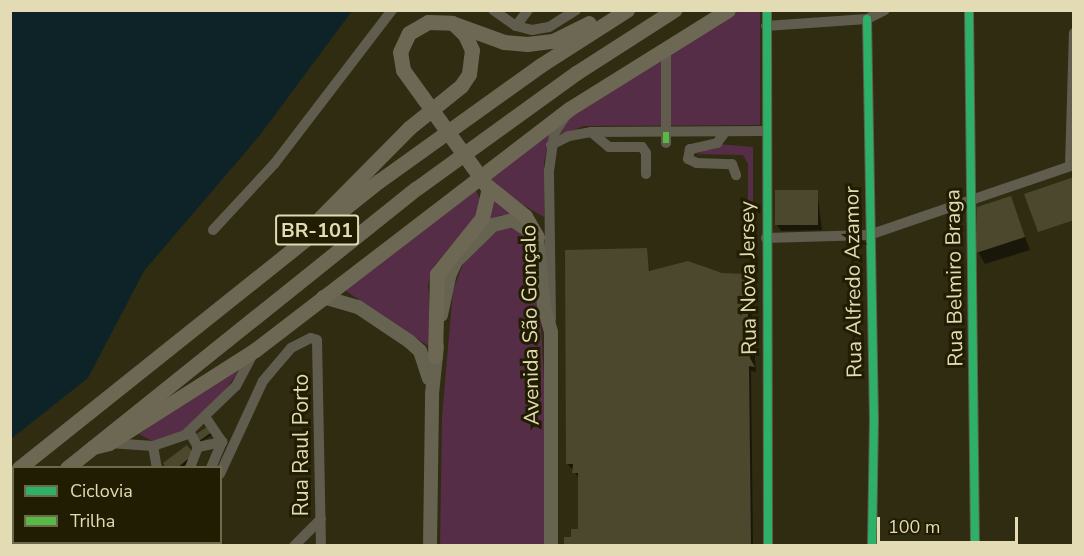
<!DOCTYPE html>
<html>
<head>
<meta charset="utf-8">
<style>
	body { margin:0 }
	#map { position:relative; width:1084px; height:556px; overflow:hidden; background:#302c12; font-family:"Nunito Sans",sans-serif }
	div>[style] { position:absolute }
	.green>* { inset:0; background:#562d46 }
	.water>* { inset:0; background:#0d2327 }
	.shadow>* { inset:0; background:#0007; transform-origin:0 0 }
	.building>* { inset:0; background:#4c482d; transform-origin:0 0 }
	.minor>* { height:10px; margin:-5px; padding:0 5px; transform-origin:5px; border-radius:5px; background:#605d4f }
	.major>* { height:14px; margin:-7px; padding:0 7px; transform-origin:7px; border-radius:7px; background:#666350 }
	.highway>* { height:15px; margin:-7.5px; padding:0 7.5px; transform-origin:7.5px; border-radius:7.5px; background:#6c6853 }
	.quiet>* { height:6px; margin-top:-3px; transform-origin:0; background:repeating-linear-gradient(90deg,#58b947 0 12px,transparent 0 18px) }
	.cycleway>* { height:8px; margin:-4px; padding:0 4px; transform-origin:4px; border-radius:4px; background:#2db169 }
	span { translate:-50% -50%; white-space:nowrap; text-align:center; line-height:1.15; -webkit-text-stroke:6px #211d03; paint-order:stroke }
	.shield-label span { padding:2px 4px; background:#211d03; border:2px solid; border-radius:4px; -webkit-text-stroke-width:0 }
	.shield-label { font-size:20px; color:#e2dbb3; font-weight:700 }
	.street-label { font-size:21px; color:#e2dbb3 }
	.frame { position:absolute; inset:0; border:12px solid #e2dbb3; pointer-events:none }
	.legend { position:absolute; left:12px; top:466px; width:210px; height:78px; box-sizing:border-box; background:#211d03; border:2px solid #6e6949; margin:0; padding:8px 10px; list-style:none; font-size:18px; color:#e2dbb3 }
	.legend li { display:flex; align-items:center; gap:12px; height:30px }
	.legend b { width:30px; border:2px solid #6e6949 }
	.scale { position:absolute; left:877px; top:517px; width:141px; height:27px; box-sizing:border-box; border:3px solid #e2dbb3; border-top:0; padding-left:8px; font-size:18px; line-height:21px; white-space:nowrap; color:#e2dbb3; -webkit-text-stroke:4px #211d03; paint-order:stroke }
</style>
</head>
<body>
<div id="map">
	<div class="green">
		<i style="clip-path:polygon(739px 11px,760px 11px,760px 125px,584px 126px,560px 135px,573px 113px)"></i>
		<i style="clip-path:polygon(552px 128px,544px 162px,544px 217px,499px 191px,488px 179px)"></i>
		<i style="clip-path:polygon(719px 144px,753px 147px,753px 229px,748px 229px,748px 164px,743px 155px,697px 154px)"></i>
		<i style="clip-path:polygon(475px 187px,480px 200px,477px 215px,434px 266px,428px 285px,433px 349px,343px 289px)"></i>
		<i style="clip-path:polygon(491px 196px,515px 216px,502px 215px,485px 221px)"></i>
		<i style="clip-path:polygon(513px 224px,533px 236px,538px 275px,545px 396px,544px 545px,440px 546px,442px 417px,453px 290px,465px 259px,503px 226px)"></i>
		<i style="clip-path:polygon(244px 363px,215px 405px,178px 437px,154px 442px,139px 434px)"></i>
	</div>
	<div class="water">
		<i style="clip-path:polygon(11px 10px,352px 11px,260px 135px,144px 271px,88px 378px,11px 439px)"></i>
	</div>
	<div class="shadow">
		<i style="clip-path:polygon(817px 191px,822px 230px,781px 231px,777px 225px)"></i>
		<i style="clip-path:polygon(1010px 198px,1030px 250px,985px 264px,978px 252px)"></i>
		<i style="clip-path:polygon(646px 250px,650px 272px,745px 275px,749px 281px,756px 372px,751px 371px,753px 546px,566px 546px,579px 530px,579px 478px,567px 463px)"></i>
		<i style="left:210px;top:427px;width:8px;height:16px;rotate:60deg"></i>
		<i style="clip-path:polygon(194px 458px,181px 468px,168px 468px,165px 463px)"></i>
	</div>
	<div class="building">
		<i style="clip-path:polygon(1074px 177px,1074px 220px,1038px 232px,1024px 194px)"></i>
		<i style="left:775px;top:190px;width:43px;height:35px"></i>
		<i style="clip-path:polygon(1011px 196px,1025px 237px,976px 253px,977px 207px)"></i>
		<i style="clip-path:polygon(647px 248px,649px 271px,688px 261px,722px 273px,746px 274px,750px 358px,755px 367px,749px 366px,751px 546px,564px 546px,564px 537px,571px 537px,571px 529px,578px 529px,578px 473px,572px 473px,573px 464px,566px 464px,565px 250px)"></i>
		<i style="left:210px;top:425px;width:7px;height:19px;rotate:56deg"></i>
		<i style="clip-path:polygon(187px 445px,194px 454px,177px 468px,166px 468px,163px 463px)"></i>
	</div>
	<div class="minor">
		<i style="left:493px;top:10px;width:28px;rotate:35deg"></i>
		<i style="left:516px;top:26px;width:16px;rotate:14deg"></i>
		<i style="left:532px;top:30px;width:17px;rotate:-10deg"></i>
		<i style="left:549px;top:27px;width:32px;rotate:-32deg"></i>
		<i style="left:767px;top:10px;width:536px;rotate:89.89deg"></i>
		<i style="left:969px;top:10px;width:536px;rotate:89.36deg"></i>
		<i style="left:867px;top:19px;width:400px;rotate:89deg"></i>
		<i style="left:874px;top:419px;width:127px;rotate:90.9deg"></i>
		<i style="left:516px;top:26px;width:20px;rotate:-53deg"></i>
		<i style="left:766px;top:26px;width:101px;rotate:-4deg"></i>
		<i style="left:867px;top:19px;width:20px;rotate:-27deg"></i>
		<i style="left:591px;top:132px;width:23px;rotate:40deg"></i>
		<i style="left:609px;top:147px;width:33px"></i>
		<i style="left:642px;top:147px;width:7px;rotate:56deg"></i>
		<i style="left:646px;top:153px;width:21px;rotate:90deg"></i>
		<i style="left:725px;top:132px;width:14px;rotate:126deg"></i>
		<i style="left:717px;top:143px;width:28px;rotate:167deg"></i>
		<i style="left:690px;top:149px;width:10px;rotate:101deg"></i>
		<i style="left:688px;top:159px;width:10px;rotate:24deg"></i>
		<i style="left:697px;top:163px;width:35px;rotate:2deg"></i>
		<i style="left:732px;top:164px;width:12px;rotate:70deg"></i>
		<i style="left:666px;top:143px;width:94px;rotate:-90deg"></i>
		<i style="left:551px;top:145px;width:20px;rotate:-27deg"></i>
		<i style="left:569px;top:136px;width:22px;rotate:-10deg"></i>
		<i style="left:591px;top:132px;width:173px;rotate:-0.3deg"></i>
		<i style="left:1070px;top:166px;width:133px;rotate:-88.3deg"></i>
		<i style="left:213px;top:230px;width:91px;rotate:-47.2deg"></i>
		<i style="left:275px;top:163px;width:193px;rotate:-52.6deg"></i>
		<i style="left:766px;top:238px;width:103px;rotate:-1.7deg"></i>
		<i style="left:869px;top:235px;width:217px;rotate:-18.9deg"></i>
		<i style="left:551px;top:319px;width:148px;rotate:-90.8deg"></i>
		<i style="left:549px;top:171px;width:37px;rotate:-82deg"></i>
		<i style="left:554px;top:134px;width:24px;rotate:-57deg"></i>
		<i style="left:206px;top:418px;width:29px;rotate:56deg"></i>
		<i style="left:222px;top:442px;width:28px;rotate:113deg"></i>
		<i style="left:189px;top:431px;width:18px;rotate:61deg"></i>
		<i style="left:198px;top:447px;width:22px;rotate:111deg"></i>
		<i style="left:110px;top:443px;width:43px;rotate:4deg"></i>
		<i style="left:153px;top:446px;width:34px;rotate:-19deg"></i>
		<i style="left:185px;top:435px;width:71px;rotate:-43.9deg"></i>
		<i style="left:236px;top:386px;width:40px;rotate:-62deg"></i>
		<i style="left:153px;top:446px;width:22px;rotate:80deg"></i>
		<i style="left:198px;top:447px;width:25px;rotate:-12deg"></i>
		<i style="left:220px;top:474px;width:102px;rotate:-65.2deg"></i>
		<i style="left:263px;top:381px;width:43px;rotate:-49.7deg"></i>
		<i style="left:291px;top:348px;width:22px;rotate:-27deg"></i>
		<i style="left:311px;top:338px;width:6px;rotate:18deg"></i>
		<i style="left:317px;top:340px;width:206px;rotate:88.9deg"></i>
		<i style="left:141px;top:542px;width:5px;rotate:53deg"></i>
		<i style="left:27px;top:546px;width:5px;rotate:-53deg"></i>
		<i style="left:164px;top:546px;width:5px;rotate:-53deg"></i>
		<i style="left:294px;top:546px;width:38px;rotate:-45deg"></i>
	</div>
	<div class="major">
		<i style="left:323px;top:297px;width:36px;rotate:16deg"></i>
		<i style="left:358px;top:307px;width:61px;rotate:33.7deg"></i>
		<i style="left:409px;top:341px;width:15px;rotate:42deg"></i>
		<i style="left:420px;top:351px;width:29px;rotate:72deg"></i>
		<i style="left:441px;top:315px;width:40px;rotate:-78deg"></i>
		<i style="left:449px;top:276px;width:17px;rotate:-65deg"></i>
		<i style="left:456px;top:261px;width:52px;rotate:-44.2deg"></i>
		<i style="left:493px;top:225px;width:21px;rotate:-14deg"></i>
		<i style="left:513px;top:220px;width:29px;rotate:35deg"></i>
		<i style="left:537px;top:237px;width:69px;rotate:84.2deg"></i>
		<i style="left:544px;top:306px;width:27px;rotate:75deg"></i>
		<i style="left:551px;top:332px;width:214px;rotate:90deg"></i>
		<i style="left:430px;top:546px;width:152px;rotate:-89.2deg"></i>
		<i style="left:432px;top:394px;width:48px;rotate:-84.1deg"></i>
	</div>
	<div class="highway">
		<i style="left:320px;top:218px;width:127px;rotate:-45.3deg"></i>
		<i style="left:409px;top:128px;width:67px;rotate:-38.9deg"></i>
		<i style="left:461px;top:86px;width:14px;rotate:-56deg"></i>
		<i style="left:469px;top:74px;width:24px;rotate:-83deg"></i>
		<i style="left:472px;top:50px;width:17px;rotate:-115deg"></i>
		<i style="left:465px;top:35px;width:14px;rotate:-135deg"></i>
		<i style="left:537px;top:237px;width:24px;rotate:-120deg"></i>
		<i style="left:525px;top:216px;width:50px;rotate:-141.5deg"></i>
		<i style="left:486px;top:185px;width:142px;rotate:-125.8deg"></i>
		<i style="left:403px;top:70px;width:18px;rotate:-99deg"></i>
		<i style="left:400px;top:52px;width:21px;rotate:-65deg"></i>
		<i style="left:409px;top:33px;width:22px;rotate:-30deg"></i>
		<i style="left:428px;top:22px;width:24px;rotate:2deg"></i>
		<i style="left:452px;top:23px;width:55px;rotate:20.1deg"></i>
		<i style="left:504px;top:42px;width:23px;rotate:5deg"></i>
		<i style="left:527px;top:44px;width:26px;rotate:-7deg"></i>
		<i style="left:553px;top:41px;width:40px;rotate:-26.6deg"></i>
		<i style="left:435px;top:356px;width:82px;rotate:-88.6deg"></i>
		<i style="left:437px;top:274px;width:72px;rotate:-51.2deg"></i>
		<i style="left:482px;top:218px;width:31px;rotate:-77deg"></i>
		<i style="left:93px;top:447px;width:16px;rotate:-14deg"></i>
		<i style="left:109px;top:443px;width:173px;rotate:-32.5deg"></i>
		<i style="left:255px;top:350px;width:396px;rotate:-37.5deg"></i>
		<i style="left:569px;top:109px;width:187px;rotate:-31.9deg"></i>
		<i style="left:19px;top:468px;width:460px;rotate:-38.6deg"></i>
		<i style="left:379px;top:181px;width:199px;rotate:-35.6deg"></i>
		<i style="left:541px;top:65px;width:102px;rotate:-32.6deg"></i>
		<i style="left:67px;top:468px;width:448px;rotate:-38.7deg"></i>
		<i style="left:417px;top:188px;width:196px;rotate:-35.9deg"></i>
		<i style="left:576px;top:73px;width:117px;rotate:-32.7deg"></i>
		<i style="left:10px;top:512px;width:4px;rotate:-27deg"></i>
	</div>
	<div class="quiet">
		<i style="left:666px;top:143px;width:11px;rotate:-90deg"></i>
	</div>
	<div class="cycleway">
		<i style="left:767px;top:10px;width:536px;rotate:89.89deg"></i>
		<i style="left:969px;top:10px;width:536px;rotate:89.36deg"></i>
		<i style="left:867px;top:19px;width:400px;rotate:89deg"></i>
		<i style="left:874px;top:419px;width:127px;rotate:90.9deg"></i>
	</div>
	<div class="shield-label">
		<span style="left:317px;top:230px">BR-101</span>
	</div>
	<div class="street-label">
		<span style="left:748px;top:278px;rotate:-91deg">Rua Nova Jersey</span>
		<span style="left:954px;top:278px;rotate:-91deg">Rua Belmiro Braga</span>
		<span style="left:853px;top:282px;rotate:-91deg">Rua Alfredo Azamor</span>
		<span style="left:530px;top:325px;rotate:-91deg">Avenida São Gonçalo</span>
		<span style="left:301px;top:445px;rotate:-90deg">Rua Raul Porto</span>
	</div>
	<div class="frame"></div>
	<ul class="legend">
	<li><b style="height:8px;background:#2db169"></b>Ciclovia</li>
	<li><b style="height:8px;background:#58b947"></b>Trilha</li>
	</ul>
	<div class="scale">100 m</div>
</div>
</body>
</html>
